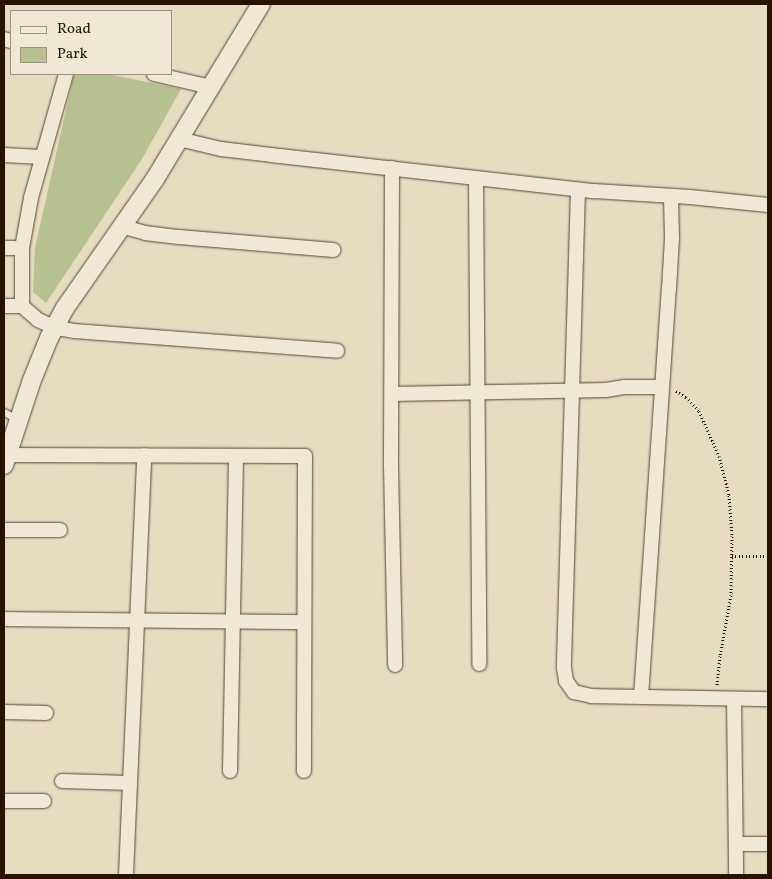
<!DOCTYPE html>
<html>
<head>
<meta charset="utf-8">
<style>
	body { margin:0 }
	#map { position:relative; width:772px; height:879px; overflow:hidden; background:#e6dcc0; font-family:Vollkorn,serif }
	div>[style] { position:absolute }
	.green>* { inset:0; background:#b7c091 }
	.path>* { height:3px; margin-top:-1.5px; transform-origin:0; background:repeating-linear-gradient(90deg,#281200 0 1px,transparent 0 3.5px) }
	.roads { filter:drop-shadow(0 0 1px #584430) drop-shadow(0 0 1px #584430) }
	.service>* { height:7px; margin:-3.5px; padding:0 3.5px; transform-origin:3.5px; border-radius:3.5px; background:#efe8d6 }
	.minor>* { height:14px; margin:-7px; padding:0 7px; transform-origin:7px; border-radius:7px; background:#efe8d6 }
	.tertiary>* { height:18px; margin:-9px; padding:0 9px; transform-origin:9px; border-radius:9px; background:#efe8d6 }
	span { translate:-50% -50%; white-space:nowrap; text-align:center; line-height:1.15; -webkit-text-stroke:4px #efe8d6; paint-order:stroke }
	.frame { position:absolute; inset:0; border:5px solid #281200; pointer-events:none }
	.legend { position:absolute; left:10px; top:10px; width:162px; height:65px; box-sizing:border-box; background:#efe8d6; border:1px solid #9f9280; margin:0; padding:6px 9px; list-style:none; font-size:15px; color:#281200 }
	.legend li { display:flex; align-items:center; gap:10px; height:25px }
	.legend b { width:25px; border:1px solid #9f9280 }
</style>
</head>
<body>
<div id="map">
	<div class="green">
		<i style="clip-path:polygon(74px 74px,108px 74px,181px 89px,142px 159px,46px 303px,33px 292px,35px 248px)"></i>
	</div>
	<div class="path">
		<i style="left:676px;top:391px;width:12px;rotate:31deg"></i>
		<i style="left:686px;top:397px;width:19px;rotate:47deg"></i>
		<i style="left:699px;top:411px;width:49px;rotate:66deg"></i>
		<i style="left:719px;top:456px;width:40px;rotate:75.6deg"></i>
		<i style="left:729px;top:495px;width:41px;rotate:85.8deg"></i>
		<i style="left:732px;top:536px;width:59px;rotate:91deg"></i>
		<i style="left:731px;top:595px;width:62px;rotate:100.2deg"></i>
		<i style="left:720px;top:656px;width:29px;rotate:96deg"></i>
		<i style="left:732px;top:556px;width:36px"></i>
	</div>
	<div class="roads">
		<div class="service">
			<i style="left:4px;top:412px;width:17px;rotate:28deg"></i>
		</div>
		<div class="minor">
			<i style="left:4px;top:39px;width:7px;rotate:16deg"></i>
			<i style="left:66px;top:74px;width:129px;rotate:105.8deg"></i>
			<i style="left:31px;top:198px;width:51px;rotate:100.2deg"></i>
			<i style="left:22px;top:248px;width:58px;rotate:90deg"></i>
			<i style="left:22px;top:306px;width:21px;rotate:41deg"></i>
			<i style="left:38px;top:320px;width:20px;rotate:24deg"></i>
			<i style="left:56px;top:328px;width:18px;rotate:9deg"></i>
			<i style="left:74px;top:331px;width:264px;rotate:4.3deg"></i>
			<i style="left:154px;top:74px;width:58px;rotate:12.8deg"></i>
			<i style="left:179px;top:139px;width:43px;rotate:13.4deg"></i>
			<i style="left:221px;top:149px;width:50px;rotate:6.8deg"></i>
			<i style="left:271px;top:155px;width:325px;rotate:6.4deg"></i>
			<i style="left:594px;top:191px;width:96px;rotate:3.6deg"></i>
			<i style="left:690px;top:197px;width:78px;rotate:5.9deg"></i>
			<i style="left:4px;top:155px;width:37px;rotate:3deg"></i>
			<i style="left:392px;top:168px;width:298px;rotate:90.2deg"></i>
			<i style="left:391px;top:466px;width:199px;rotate:88.8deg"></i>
			<i style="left:476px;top:178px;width:486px;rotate:89.6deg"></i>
			<i style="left:578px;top:190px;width:478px;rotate:91.7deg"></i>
			<i style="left:564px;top:668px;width:13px;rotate:81deg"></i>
			<i style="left:566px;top:681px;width:14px;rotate:54deg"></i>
			<i style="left:574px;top:692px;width:18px;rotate:13deg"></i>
			<i style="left:592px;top:696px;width:176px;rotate:1deg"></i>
			<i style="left:121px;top:226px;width:25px;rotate:16deg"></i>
			<i style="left:145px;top:233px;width:34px;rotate:7deg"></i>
			<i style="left:179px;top:237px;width:155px;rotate:4.8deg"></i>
			<i style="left:4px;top:248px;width:18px"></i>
			<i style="left:4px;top:306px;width:18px"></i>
			<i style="left:392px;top:394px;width:214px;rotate:-1.1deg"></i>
			<i style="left:606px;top:390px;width:18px;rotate:-9deg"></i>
			<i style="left:624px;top:387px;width:38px"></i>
			<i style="left:7px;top:455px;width:298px;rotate:0.2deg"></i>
			<i style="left:305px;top:456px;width:315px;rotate:90.2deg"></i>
			<i style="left:4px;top:530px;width:56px"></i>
			<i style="left:4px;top:619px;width:300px;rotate:0.6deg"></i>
			<i style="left:641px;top:697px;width:409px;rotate:-86.1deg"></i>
			<i style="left:669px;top:289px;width:51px;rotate:-86.6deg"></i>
			<i style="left:672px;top:238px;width:42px;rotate:-91.4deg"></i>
			<i style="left:734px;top:699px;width:176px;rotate:89.3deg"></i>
			<i style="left:4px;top:712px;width:42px;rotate:1.4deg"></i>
			<i style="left:230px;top:771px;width:315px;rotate:-88.9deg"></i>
			<i style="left:62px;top:781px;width:68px;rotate:1.7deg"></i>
			<i style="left:4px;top:801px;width:40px"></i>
			<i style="left:737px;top:844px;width:31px"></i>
			<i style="left:126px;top:875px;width:420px;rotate:-87.5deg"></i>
		</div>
		<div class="tertiary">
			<i style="left:4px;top:465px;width:89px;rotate:-71.8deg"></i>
			<i style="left:32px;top:380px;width:45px;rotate:-68deg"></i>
			<i style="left:49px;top:338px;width:34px;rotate:-62deg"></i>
			<i style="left:65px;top:308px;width:157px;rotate:-55.1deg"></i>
			<i style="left:155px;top:179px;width:205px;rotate:-58.8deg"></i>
		</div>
	</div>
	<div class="frame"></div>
	<ul class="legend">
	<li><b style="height:6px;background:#efe8d6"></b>Road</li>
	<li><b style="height:14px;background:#b7c091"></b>Park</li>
	</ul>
</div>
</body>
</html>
